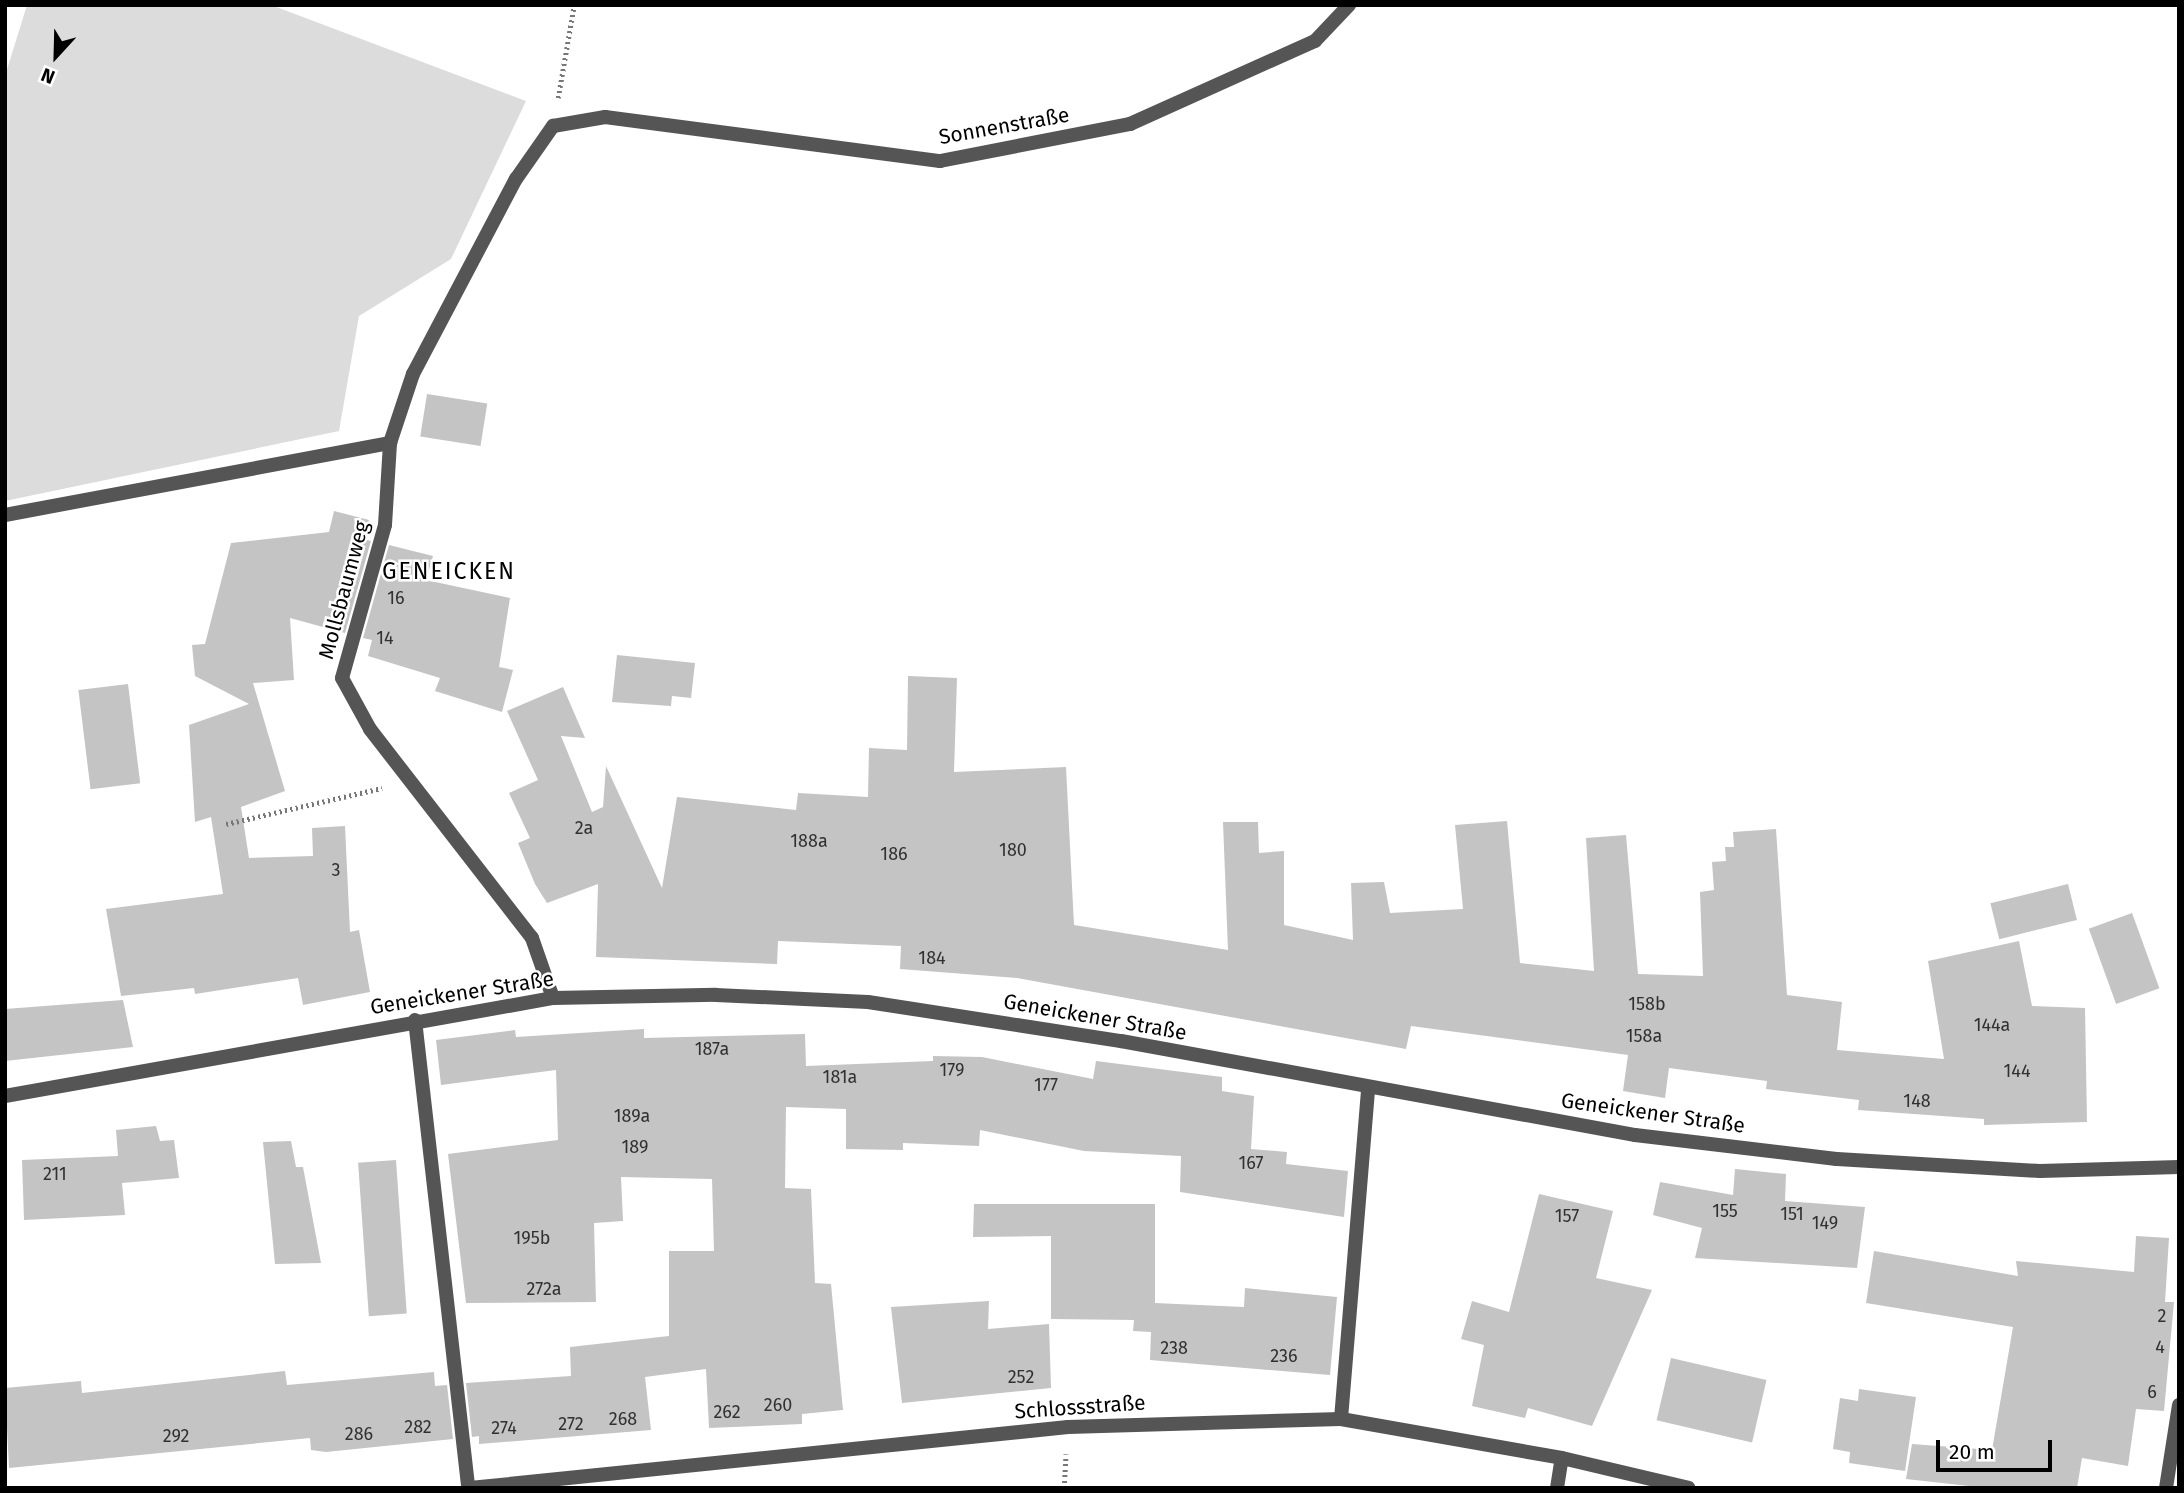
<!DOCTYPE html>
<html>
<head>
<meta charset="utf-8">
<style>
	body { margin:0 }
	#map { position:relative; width:2184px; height:1493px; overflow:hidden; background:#fff; font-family:"Fira Sans",sans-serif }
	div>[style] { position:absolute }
	.green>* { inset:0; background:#dcdcdc }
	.building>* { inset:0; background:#c4c4c4; transform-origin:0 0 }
	.path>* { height:4.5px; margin-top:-2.25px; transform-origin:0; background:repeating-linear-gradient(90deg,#777 0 2px,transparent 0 5.5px) }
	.service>* { height:14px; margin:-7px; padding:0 7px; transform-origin:7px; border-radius:7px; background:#555 }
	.minor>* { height:14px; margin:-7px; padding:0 7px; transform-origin:7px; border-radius:7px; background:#555 }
	.tertiary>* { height:14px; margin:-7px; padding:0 7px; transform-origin:7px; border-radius:7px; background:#555 }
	span { translate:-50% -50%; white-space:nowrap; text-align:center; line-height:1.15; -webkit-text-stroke:5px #fff; paint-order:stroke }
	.number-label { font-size:18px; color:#313131 }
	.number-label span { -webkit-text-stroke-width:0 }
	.street-label { font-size:21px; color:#000 }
	.neighbourhood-label { font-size:23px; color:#000; letter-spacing:2px }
	.frame { position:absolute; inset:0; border:7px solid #000; pointer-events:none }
	.north { position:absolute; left:21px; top:21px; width:70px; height:70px; -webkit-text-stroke:5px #fff; paint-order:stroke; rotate:202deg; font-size:19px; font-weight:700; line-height:28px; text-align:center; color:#000 }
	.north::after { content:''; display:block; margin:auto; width:24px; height:32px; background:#000; clip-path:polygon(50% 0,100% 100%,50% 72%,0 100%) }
	.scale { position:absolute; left:1936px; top:1440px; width:116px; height:32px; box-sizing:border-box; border:4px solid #000; border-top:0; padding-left:9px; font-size:21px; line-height:24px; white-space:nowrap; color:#000; -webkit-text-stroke:5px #fff; paint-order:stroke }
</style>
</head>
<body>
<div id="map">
	<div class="green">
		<i style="clip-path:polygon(27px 5px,271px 5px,526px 101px,451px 259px,359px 316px,339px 431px,5px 501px,5px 76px)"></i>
	</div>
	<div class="building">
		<i style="left:427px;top:394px;width:61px;height:43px;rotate:9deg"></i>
		<i style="clip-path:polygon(334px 511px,369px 520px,364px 539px,371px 541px,345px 633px,290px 618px,294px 680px,253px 683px,285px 791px,241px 807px,249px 858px,313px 856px,312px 828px,345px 826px,350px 932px,359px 930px,370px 992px,303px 1005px,298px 978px,195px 994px,194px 988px,121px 996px,106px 909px,223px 894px,211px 817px,195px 822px,189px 725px,249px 704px,195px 676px,192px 645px,205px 644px,231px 543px,329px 532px)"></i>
		<i style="clip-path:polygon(389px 545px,433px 556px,426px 580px,510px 598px,499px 667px,513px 670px,502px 712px,435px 691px,440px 678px,368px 656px,372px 640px,363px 638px)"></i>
		<i style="clip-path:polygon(617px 655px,695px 663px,691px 698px,672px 696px,671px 706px,612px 702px)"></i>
		<i style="clip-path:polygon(908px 676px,957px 678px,954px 772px,1066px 767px,1074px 925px,1228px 950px,1223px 822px,1258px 822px,1259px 853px,1284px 851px,1284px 925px,1353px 940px,1351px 883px,1384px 882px,1390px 913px,1463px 909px,1455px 825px,1507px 821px,1520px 963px,1594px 971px,1586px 838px,1626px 835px,1638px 974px,1703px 976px,1700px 892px,1714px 890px,1712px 862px,1726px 861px,1725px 847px,1734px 847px,1733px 832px,1776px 829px,1787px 995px,1842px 1002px,1837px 1050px,1944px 1059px,1928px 961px,2019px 941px,2032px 1006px,2085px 1008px,2087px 1122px,1984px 1125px,1984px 1119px,1858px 1110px,1859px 1100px,1766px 1089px,1767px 1081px,1669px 1068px,1665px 1098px,1623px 1091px,1628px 1055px,1411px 1026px,1406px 1049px,1017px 978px,900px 969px,901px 946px,778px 941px,777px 964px,596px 957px,598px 884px,547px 903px,535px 884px,518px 843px,530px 838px,509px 793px,538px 780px,507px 711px,563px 687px,585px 738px,561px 736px,592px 812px,603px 807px,606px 766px,662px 888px,677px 797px,796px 810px,798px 793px,868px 797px,869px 748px,907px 750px)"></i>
		<i style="left:128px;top:684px;width:100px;height:50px;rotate:83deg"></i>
		<i style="left:2068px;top:884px;width:37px;height:80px;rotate:76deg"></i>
		<i style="left:2132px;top:913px;width:80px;height:46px;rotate:70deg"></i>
		<i style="clip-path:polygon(123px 1000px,133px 1047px,5px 1061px,5px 1009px)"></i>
		<i style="clip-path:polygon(644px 1029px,644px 1038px,805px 1034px,806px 1066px,933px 1061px,933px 1056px,982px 1057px,1093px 1079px,1096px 1061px,1222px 1077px,1222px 1091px,1254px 1096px,1251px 1149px,1287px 1152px,1286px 1164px,1348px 1171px,1344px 1217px,1180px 1192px,1181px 1156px,1084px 1151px,980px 1130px,979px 1146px,903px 1143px,903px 1150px,846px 1149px,846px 1109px,786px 1107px,785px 1188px,811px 1189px,815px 1283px,831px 1284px,843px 1410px,802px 1414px,802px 1424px,709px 1428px,706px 1369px,645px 1377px,651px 1430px,479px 1444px,479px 1436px,472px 1437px,466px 1383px,571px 1376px,570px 1347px,669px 1336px,669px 1251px,714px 1251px,712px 1179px,621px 1177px,623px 1221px,594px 1223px,596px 1302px,466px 1303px,448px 1154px,558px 1140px,556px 1070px,441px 1085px,436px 1040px,515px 1030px,516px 1037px)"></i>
		<i style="clip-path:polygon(156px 1126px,160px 1141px,174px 1140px,179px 1178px,122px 1183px,125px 1215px,24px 1220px,22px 1160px,118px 1156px,116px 1130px)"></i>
		<i style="clip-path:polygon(291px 1141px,296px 1167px,303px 1167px,321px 1263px,275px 1264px,263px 1142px)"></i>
		<i style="left:396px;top:1160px;width:154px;height:38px;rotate:86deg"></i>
		<i style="clip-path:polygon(1735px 1169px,1786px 1174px,1785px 1201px,1865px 1207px,1857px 1268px,1695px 1258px,1702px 1228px,1653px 1215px,1660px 1182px,1733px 1195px)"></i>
		<i style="clip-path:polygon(1539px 1194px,1613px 1211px,1596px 1278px,1652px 1290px,1592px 1426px,1528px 1408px,1525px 1418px,1472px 1406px,1484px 1345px,1461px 1339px,1472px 1301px,1509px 1312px)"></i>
		<i style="clip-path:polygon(974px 1204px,1155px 1204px,1155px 1303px,1244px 1307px,1245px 1288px,1337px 1297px,1330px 1375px,1150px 1360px,1151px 1332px,1133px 1331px,1134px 1320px,1051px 1319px,1051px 1236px,973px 1237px)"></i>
		<i style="clip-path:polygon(2136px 1236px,2169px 1238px,2165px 1302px,2174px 1302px,2164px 1411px,2136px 1409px,2128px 1466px,2082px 1458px,2077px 1488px,1987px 1488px,1906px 1479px,1912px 1444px,1992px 1450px,2013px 1327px,1866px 1303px,1874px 1251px,2018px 1276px,2016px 1261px,2134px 1272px)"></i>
		<i style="clip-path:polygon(989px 1301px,988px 1329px,1049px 1324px,1051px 1388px,902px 1403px,891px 1307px)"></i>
		<i style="left:1671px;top:1358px;width:98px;height:64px;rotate:13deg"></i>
		<i style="clip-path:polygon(285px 1371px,287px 1385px,434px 1372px,435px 1386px,447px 1385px,453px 1439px,326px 1452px,311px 1450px,310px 1438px,9px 1468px,5px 1388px,81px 1381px,82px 1393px)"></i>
		<i style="clip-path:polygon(1859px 1389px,1916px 1397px,1905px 1471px,1849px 1463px,1850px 1452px,1833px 1449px,1840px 1398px,1858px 1401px)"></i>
	</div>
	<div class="path">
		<i style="left:558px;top:98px;width:94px;rotate:-80.2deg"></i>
		<i style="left:226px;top:824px;width:160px;rotate:-13deg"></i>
		<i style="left:1064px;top:1488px;width:34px;rotate:-87deg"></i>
	</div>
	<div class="service">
		<i style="left:5px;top:515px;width:392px;rotate:-10.6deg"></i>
		<i style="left:415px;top:1020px;width:471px;rotate:83.5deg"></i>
		<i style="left:1341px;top:1419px;width:331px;rotate:-85.3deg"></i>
	</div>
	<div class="minor">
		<i style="left:553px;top:998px;width:64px;rotate:-109.3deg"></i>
		<i style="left:532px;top:938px;width:264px;rotate:-127.8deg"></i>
		<i style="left:370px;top:729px;width:58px;rotate:-118.8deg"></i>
		<i style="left:342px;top:678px;width:159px;rotate:-74.3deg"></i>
		<i style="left:385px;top:525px;width:82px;rotate:-86.5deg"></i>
		<i style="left:390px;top:443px;width:73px;rotate:-71.6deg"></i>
		<i style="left:413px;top:374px;width:221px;rotate:-62.2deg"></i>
		<i style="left:516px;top:179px;width:65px;rotate:-55.1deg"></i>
		<i style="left:553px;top:126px;width:53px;rotate:-9.8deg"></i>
		<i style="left:605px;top:117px;width:338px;rotate:7.5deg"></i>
		<i style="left:940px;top:161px;width:194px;rotate:-11deg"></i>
		<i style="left:1130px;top:124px;width:203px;rotate:-24.2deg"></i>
		<i style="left:1315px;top:41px;width:50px;rotate:-46.6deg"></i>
		<i style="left:5px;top:1096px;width:557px;rotate:-10.14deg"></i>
		<i style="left:553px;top:998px;width:163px;rotate:-1.1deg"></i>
		<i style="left:716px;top:995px;width:152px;rotate:2.6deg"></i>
		<i style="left:868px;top:1002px;width:256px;rotate:8.8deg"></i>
		<i style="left:1121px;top:1041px;width:523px;rotate:10.36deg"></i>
		<i style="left:1635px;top:1135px;width:203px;rotate:6.8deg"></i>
		<i style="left:1837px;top:1159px;width:203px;rotate:3.4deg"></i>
		<i style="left:2040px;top:1171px;width:139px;rotate:-1.6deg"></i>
		<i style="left:1557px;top:1488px;width:30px;rotate:-81deg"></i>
		<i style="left:2166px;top:1488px;width:84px;rotate:-81.1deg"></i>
	</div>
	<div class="tertiary">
		<i style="left:470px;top:1488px;width:601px;rotate:-5.82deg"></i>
		<i style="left:1068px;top:1427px;width:273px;rotate:-1.7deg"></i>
		<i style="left:1341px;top:1419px;width:224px;rotate:10deg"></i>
		<i style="left:1562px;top:1458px;width:130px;rotate:13.3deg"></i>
	</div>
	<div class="number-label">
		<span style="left:396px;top:598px">16</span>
		<span style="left:385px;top:638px">14</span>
		<span style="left:584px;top:828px">2a</span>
		<span style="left:809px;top:841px">188a</span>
		<span style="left:1013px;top:850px">180</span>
		<span style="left:894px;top:854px">186</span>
		<span style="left:336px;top:870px">3</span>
		<span style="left:932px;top:958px">184</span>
		<span style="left:1647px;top:1004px">158b</span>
		<span style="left:1992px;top:1025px">144a</span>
		<span style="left:1644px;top:1036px">158a</span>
		<span style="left:712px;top:1049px">187a</span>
		<span style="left:952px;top:1070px">179</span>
		<span style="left:2017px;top:1071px">144</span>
		<span style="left:840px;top:1077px">181a</span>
		<span style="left:1046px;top:1085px">177</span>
		<span style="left:1917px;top:1101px">148</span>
		<span style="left:632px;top:1116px">189a</span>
		<span style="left:635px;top:1147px">189</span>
		<span style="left:1251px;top:1163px">167</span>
		<span style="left:55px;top:1174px">211</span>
		<span style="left:1725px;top:1211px">155</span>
		<span style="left:1792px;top:1214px">151</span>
		<span style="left:1567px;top:1216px">157</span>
		<span style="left:1825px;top:1223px">149</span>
		<span style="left:532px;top:1238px">195b</span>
		<span style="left:544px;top:1289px">272a</span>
		<span style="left:2162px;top:1316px">2</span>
		<span style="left:2160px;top:1347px">4</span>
		<span style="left:1174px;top:1348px">238</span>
		<span style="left:1284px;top:1356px">236</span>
		<span style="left:1021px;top:1377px">252</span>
		<span style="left:2152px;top:1392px">6</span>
		<span style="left:778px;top:1405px">260</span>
		<span style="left:727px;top:1412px">262</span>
		<span style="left:623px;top:1419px">268</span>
		<span style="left:571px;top:1424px">272</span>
		<span style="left:418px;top:1427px">282</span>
		<span style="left:504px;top:1428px">274</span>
		<span style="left:359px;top:1434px">286</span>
		<span style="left:176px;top:1436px">292</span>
	</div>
	<div class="street-label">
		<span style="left:1004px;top:126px;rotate:-10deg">Sonnenstraße</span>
		<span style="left:344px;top:590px;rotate:-75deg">Mollsbaumweg</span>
		<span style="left:462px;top:993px;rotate:-9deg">Geneickener Straße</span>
		<span style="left:1095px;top:1017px;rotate:10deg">Geneickener Straße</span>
		<span style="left:1653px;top:1113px;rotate:8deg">Geneickener Straße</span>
		<span style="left:1080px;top:1407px;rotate:-4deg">Schlossstraße</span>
	</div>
	<div class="neighbourhood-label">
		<span style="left:449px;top:571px">GENEICKEN</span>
	</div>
	<div class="frame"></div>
	<div class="north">N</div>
	<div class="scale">20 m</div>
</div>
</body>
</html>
